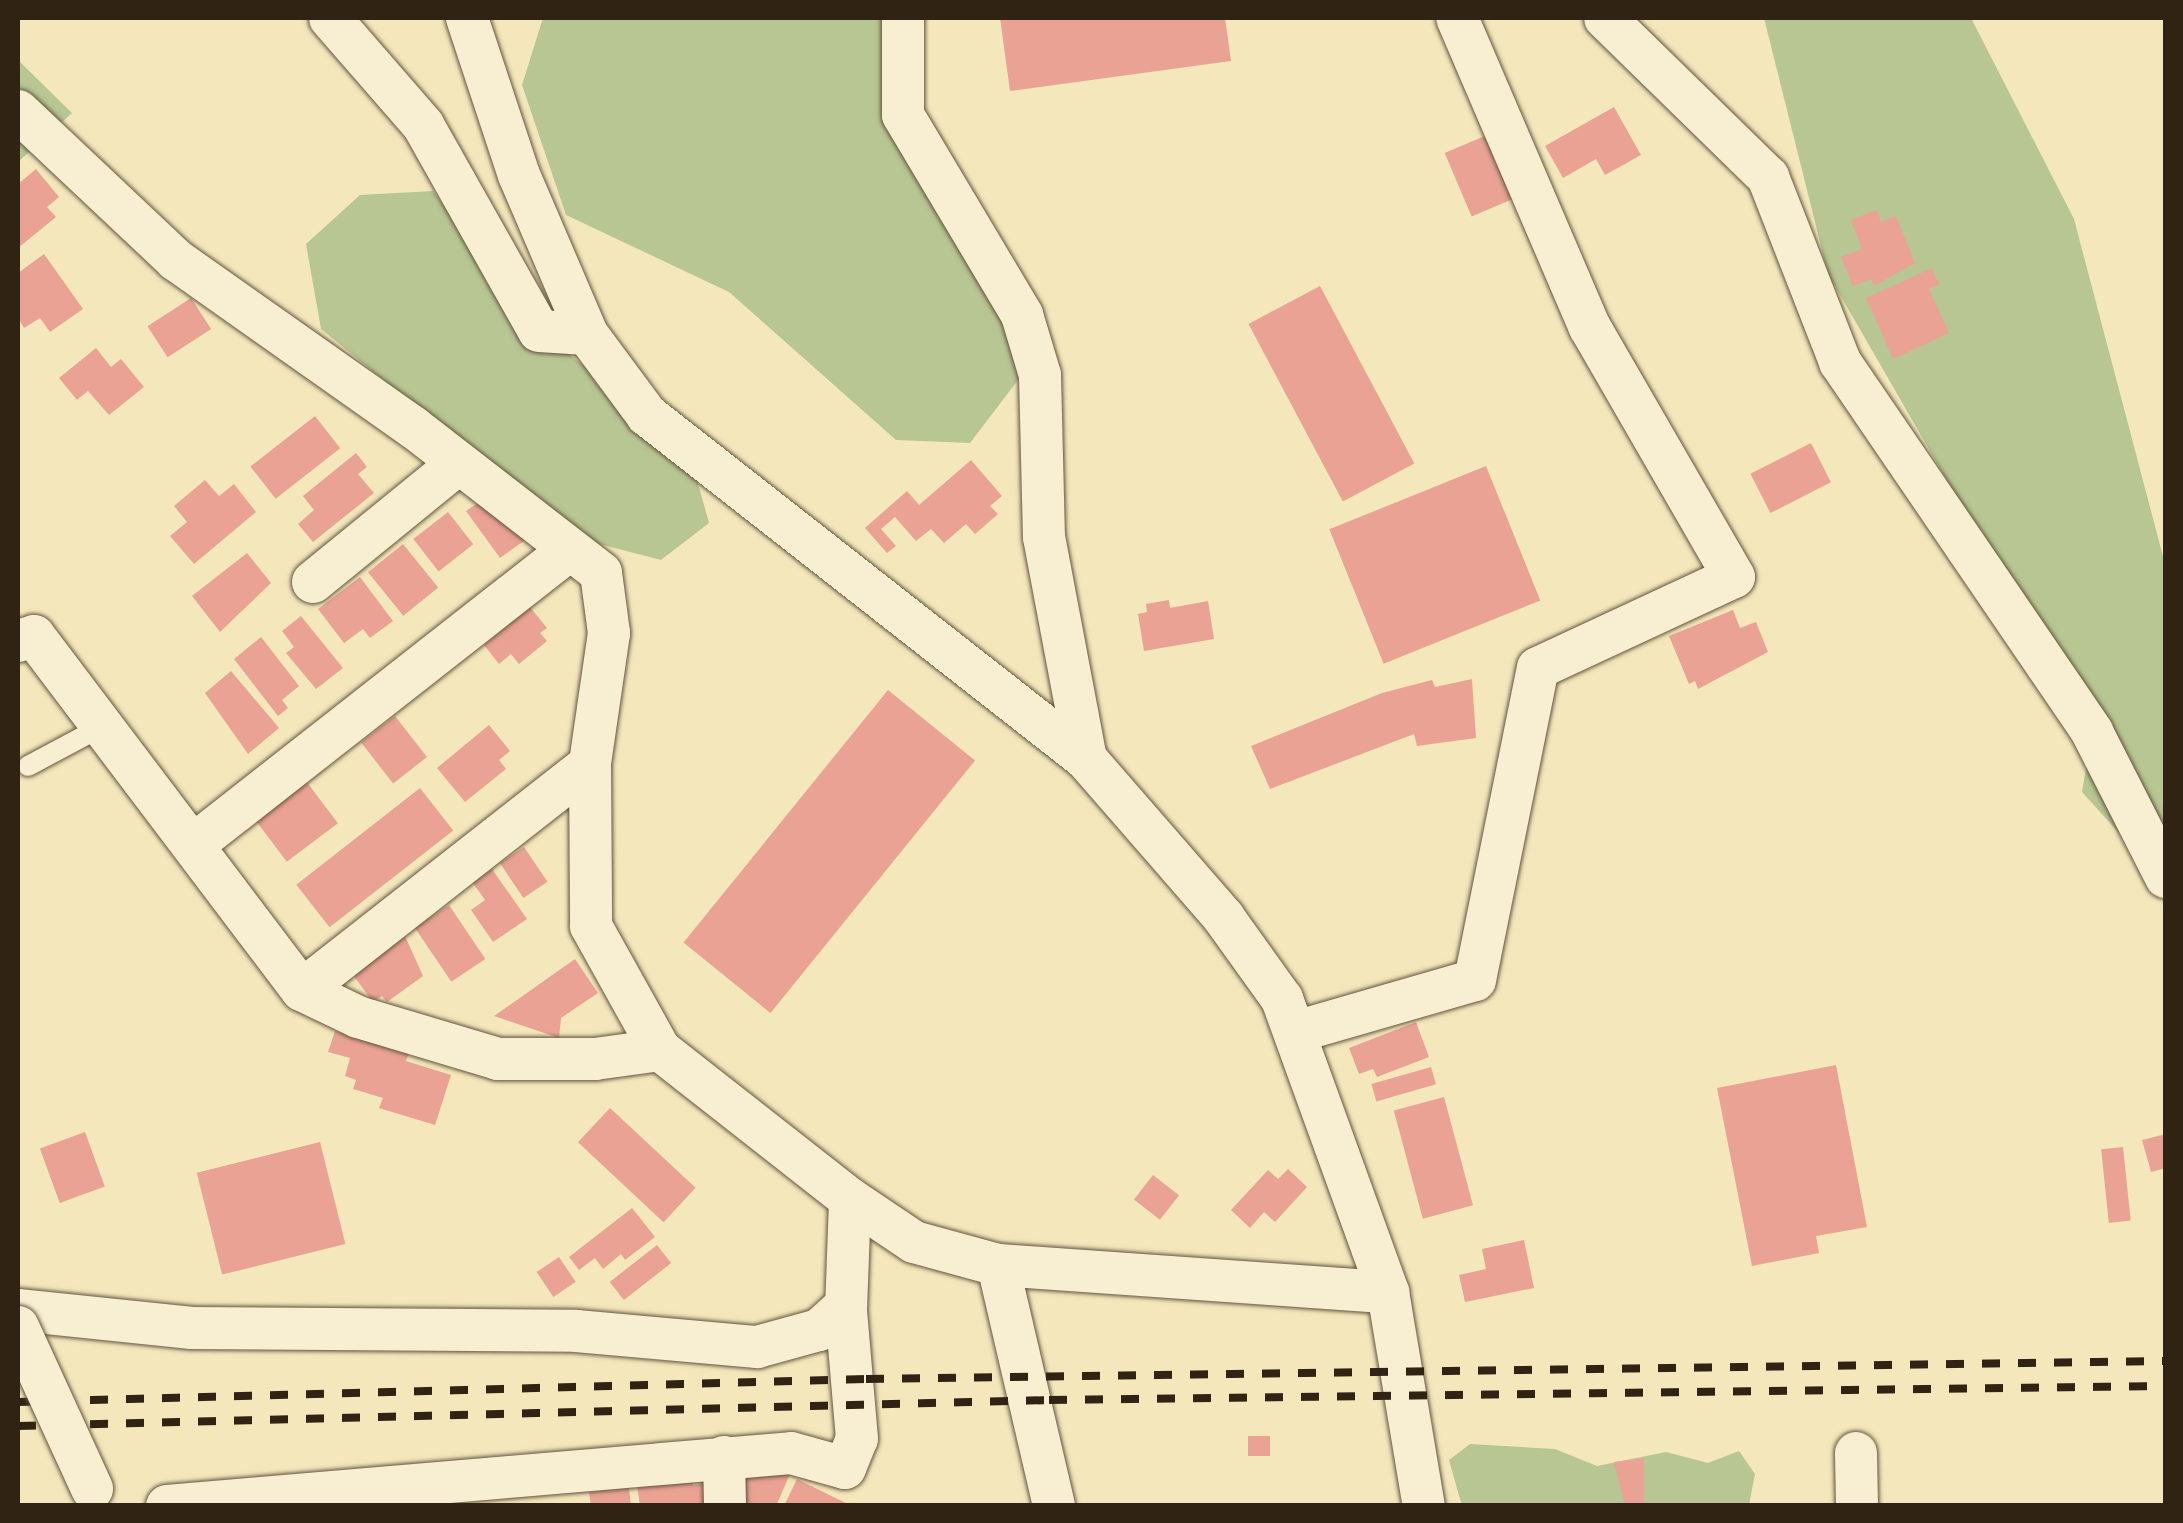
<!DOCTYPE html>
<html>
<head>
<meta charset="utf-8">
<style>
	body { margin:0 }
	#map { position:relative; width:2183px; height:1523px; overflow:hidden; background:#f4e7bc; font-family:Alegreya,serif }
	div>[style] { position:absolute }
	.green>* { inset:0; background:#b8c693 }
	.building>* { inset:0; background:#eaa294; transform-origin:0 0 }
	.roads { filter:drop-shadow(0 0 2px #62543d) drop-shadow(0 0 2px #62543d) }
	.service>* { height:20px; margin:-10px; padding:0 10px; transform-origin:10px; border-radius:10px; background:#f8efd3 }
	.minor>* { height:42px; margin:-21px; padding:0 21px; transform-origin:21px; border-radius:21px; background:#f8efd3 }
	.rail>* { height:8px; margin-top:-4px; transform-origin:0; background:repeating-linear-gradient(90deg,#312313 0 18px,transparent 0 36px) }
	.bridges { filter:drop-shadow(0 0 2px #62543d) drop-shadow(0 0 2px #62543d) }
	.minor-bridge>* { height:42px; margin:-21px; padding:0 21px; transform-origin:21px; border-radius:21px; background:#f8efd3 }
	span { translate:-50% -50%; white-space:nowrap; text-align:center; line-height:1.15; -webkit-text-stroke:8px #f8efd3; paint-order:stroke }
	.frame { position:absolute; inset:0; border:20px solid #312313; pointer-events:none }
</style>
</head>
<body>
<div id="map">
	<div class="green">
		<i style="clip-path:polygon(543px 18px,898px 18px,909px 124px,1016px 304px,1021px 376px,970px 443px,896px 440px,729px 292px,566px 215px,522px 85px)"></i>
		<i style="clip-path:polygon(1764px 18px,1971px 18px,2074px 219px,2165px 564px,2165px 884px,2082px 792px,2092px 732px,1828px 274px)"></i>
		<i style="clip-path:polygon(18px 60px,72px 113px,18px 162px)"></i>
		<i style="clip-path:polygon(433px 191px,539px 331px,647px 415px,694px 469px,709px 523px,661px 560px,580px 539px,321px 329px,306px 244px,360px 195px)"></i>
		<i style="clip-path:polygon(1470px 1444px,1555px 1449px,1597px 1466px,1666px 1452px,1708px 1463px,1739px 1451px,1755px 1474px,1749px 1505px,1462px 1506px,1449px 1460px)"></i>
	</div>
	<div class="building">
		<i style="clip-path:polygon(1000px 18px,1225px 18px,1231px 61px,1010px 91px)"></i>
		<i style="clip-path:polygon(1614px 107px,1641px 155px,1605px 175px,1596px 159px,1563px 178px,1545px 146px)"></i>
		<i style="left:1487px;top:135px;width:69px;height:46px;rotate:67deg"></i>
		<i style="clip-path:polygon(36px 169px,59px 197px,47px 207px,56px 217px,18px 248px,18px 184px)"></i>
		<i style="clip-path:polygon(1877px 210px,1881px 222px,1896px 216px,1915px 263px,1874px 286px,1871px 279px,1853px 286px,1841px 257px,1862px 249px,1851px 220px)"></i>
		<i style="clip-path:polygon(44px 254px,83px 309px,50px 332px,40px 318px,24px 328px,18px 318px,18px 273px)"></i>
		<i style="clip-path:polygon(1932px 268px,1939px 285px,1929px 289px,1949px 333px,1893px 359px,1866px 298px)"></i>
		<i style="left:1320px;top:286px;width:201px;height:81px;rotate:62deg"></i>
		<i style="left:191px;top:298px;width:37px;height:52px;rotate:57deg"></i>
		<i style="clip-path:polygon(96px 348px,111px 367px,121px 359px,144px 387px,109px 415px,88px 391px,77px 400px,59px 378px)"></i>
		<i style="left:315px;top:416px;width:41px;height:82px;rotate:52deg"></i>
		<i style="left:1811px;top:443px;width:44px;height:68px;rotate:63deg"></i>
		<i style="clip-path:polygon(356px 453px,367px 467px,358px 474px,374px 493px,313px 542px,298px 524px,314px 510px,303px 496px)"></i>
		<i style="clip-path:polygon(971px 460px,1002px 496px,990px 506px,998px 514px,975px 534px,966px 524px,944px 543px,931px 529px,916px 541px,895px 517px,881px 529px,896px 546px,887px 553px,865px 528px,907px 491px,919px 505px)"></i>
		<i style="left:1486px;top:466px;width:145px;height:169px;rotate:68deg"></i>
		<i style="clip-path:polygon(205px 480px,219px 496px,234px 484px,256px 512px,194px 564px,170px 536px,187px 522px,174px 506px)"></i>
		<i style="clip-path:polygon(484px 499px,528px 538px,500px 558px,466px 511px)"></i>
		<i style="left:448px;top:512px;width:41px;height:44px;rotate:52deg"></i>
		<i style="left:403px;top:544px;width:56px;height:45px;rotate:51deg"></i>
		<i style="clip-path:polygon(247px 553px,271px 583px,220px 632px,192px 596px)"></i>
		<i style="clip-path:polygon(360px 577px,393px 621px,370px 638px,363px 629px,344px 643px,318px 609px)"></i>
		<i style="clip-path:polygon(1169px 600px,1170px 608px,1208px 601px,1214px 639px,1144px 651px,1138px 614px,1147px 612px,1146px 604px)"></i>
		<i style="clip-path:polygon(530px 607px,547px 628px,540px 633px,547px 641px,519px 664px,511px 654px,499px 664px,484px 645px)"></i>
		<i style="clip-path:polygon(1733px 610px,1740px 628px,1756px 622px,1768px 652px,1698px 689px,1695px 681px,1689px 684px,1669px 636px)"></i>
		<i style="clip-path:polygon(301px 616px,343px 668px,316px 689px,286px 653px,294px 647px,282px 631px)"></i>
		<i style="clip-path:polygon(261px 637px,299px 686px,282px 700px,288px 708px,278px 716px,234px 659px)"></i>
		<i style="clip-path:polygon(231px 671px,279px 728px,248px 754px,205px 693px)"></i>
		<i style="clip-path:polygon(1472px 679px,1476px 738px,1417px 746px,1414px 734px,1270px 789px,1251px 746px,1382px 693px,1432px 680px,1435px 687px)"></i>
		<i style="left:888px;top:690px;width:112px;height:325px;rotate:39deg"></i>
		<i style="left:395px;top:716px;width:52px;height:43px;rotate:52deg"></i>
		<i style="clip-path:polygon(489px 725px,510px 751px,499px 760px,506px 769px,465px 802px,437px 768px)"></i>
		<i style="left:306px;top:781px;width:53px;height:64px;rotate:53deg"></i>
		<i style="left:420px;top:788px;width:54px;height:157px;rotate:52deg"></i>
		<i style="left:524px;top:847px;width:42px;height:29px;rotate:56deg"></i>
		<i style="clip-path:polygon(492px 869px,527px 919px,493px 942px,471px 910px,485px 900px,473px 883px)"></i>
		<i style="left:449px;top:905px;width:65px;height:41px;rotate:56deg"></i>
		<i style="clip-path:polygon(405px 936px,423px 976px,387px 1002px,382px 996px,373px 1002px,353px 975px)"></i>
		<i style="clip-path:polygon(575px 959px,598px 993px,561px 1018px,559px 1038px,494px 1016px)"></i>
		<i style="clip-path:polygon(1416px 1022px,1429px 1057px,1377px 1077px,1373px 1069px,1359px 1074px,1349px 1048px)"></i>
		<i style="clip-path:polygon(335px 1031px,409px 1053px,406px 1061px,451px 1075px,435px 1125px,379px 1108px,383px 1098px,353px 1089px,356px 1080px,345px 1076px,350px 1058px,328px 1052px)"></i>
		<i style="clip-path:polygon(1836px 1065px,1867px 1227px,1816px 1236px,1819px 1253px,1752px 1266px,1717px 1088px)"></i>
		<i style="left:1431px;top:1067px;width:18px;height:62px;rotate:74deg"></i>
		<i style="left:1444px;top:1097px;width:112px;height:52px;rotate:75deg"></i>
		<i style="left:610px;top:1108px;width:117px;height:47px;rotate:43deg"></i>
		<i style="left:85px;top:1132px;width:58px;height:48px;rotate:70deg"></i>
		<i style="clip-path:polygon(2166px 1134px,2166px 1168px,2151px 1172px,2142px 1140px)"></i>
		<i style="left:320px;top:1142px;width:105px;height:127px;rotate:76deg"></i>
		<i style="left:2123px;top:1147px;width:74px;height:22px;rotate:84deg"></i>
		<i style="clip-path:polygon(1288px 1169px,1307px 1187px,1275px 1222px,1264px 1212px,1250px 1228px,1231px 1210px,1268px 1170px,1278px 1179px)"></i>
		<i style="left:1153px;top:1175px;width:33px;height:31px;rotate:38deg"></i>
		<i style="clip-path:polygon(632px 1208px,655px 1237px,625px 1260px,621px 1254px,603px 1269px,595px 1258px,579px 1270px,569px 1257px)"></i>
		<i style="clip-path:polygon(1524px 1240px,1534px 1288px,1465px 1302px,1459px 1275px,1486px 1269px,1482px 1249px)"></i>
		<i style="left:657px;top:1245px;width:23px;height:60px;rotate:52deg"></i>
		<i style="left:559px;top:1257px;width:30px;height:27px;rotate:56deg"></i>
		<i style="left:1270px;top:1436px;width:20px;height:22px;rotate:90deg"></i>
		<i style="clip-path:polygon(1644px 1458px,1644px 1502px,1660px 1506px,1625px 1506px,1614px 1462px)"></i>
		<i style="clip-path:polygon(744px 1471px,790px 1474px,776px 1506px,743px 1506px)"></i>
		<i style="clip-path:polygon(692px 1478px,693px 1485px,704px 1484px,706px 1506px,640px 1506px,637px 1485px)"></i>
		<i style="clip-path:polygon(797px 1479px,852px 1506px,784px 1506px)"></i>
		<i style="clip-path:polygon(629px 1488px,631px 1506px,591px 1506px,589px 1492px)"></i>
	</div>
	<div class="roads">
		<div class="service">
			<i style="left:28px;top:766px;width:85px;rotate:-28.1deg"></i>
		</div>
		<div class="minor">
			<i style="left:330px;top:18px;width:142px;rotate:49deg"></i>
			<i style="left:423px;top:125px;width:236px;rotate:60.6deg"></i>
			<i style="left:539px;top:331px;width:48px;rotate:3.6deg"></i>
			<i style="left:467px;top:18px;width:165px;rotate:71.7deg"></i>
			<i style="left:519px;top:175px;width:173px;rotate:66.8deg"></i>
			<i style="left:587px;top:334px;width:101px;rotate:53.5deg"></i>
			<i style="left:647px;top:415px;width:558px;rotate:38.08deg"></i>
			<i style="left:1086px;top:759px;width:211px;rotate:49deg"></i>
			<i style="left:1224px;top:918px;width:100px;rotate:54.4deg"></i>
			<i style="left:1282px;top:999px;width:312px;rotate:70.1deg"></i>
			<i style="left:1388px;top:1292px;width:217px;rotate:80.5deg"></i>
			<i style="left:903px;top:18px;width:97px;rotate:90deg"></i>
			<i style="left:903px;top:115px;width:233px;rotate:59.2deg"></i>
			<i style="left:1022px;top:315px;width:63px;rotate:73.3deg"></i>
			<i style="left:1040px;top:375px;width:162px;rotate:88.6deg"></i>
			<i style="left:1044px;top:537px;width:226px;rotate:79.3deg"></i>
			<i style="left:1605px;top:18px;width:228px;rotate:44.3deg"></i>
			<i style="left:1768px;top:177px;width:199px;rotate:68.7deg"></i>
			<i style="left:1840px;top:362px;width:448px;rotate:55.7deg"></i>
			<i style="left:2092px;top:732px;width:163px;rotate:63deg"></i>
			<i style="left:18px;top:111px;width:217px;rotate:43.3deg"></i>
			<i style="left:176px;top:260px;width:290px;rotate:35.2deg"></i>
			<i style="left:413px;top:427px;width:238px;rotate:37.8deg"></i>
			<i style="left:601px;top:573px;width:61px;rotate:82.4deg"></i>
			<i style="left:609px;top:633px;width:132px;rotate:98.3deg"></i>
			<i style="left:590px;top:764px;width:162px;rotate:89.6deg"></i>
			<i style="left:591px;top:926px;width:142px;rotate:60.9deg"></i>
			<i style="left:660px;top:1050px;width:241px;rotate:38.1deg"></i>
			<i style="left:850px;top:1199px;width:77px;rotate:33.9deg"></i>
			<i style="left:914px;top:1242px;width:87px;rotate:15.3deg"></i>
			<i style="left:998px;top:1265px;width:391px;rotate:4deg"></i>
			<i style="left:313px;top:582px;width:188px;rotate:-39.2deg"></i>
			<i style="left:18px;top:641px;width:17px;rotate:-17deg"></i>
			<i style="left:34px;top:636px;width:444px;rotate:52.9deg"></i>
			<i style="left:302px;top:990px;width:62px;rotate:25.7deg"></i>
			<i style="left:358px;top:1017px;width:146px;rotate:16.7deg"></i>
			<i style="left:498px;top:1059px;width:97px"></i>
			<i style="left:595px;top:1059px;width:66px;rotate:-7.9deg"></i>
			<i style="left:193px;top:845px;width:479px;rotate:-38.1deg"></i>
			<i style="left:302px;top:990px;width:366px;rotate:-38.1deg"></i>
			<i style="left:1295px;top:1032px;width:187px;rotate:-16.1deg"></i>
			<i style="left:1475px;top:980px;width:318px;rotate:-78.6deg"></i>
			<i style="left:1538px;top:668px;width:216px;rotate:-24.9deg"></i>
			<i style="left:1734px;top:577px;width:288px;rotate:-120deg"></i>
			<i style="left:1590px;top:328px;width:337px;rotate:-113.2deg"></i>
			<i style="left:998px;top:1265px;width:247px;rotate:76.9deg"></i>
			<i style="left:18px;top:1310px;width:175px;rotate:5.9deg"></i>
			<i style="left:192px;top:1328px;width:384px;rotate:0.4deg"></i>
			<i style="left:576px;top:1331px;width:182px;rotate:5.1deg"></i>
			<i style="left:757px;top:1347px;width:64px;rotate:-15.3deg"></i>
			<i style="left:819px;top:1330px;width:36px;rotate:-42deg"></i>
			<i style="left:1856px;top:1453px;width:53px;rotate:88.9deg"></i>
			<i style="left:724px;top:1457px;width:49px;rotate:88.8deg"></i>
			<i style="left:167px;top:1506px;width:626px;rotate:-4.85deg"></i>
			<i style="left:791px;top:1453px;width:56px;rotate:15.5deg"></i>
			<i style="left:845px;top:1468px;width:31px;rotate:-68deg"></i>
			<i style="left:857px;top:1439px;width:129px;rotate:-94.9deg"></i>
			<i style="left:846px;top:1310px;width:111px;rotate:-87.9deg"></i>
		</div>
	</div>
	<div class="rail">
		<i style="left:18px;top:1402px;width:848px;rotate:-1.55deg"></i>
		<i style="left:866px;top:1379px;width:1300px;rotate:-0.79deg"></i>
		<i style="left:18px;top:1426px;width:1031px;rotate:-1.44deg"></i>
		<i style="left:1049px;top:1400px;width:1117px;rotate:-0.72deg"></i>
	</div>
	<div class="bridges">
		<div class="minor-bridge">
			<i style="left:18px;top:1327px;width:178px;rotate:65.4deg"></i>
		</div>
	</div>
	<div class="frame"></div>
</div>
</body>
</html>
